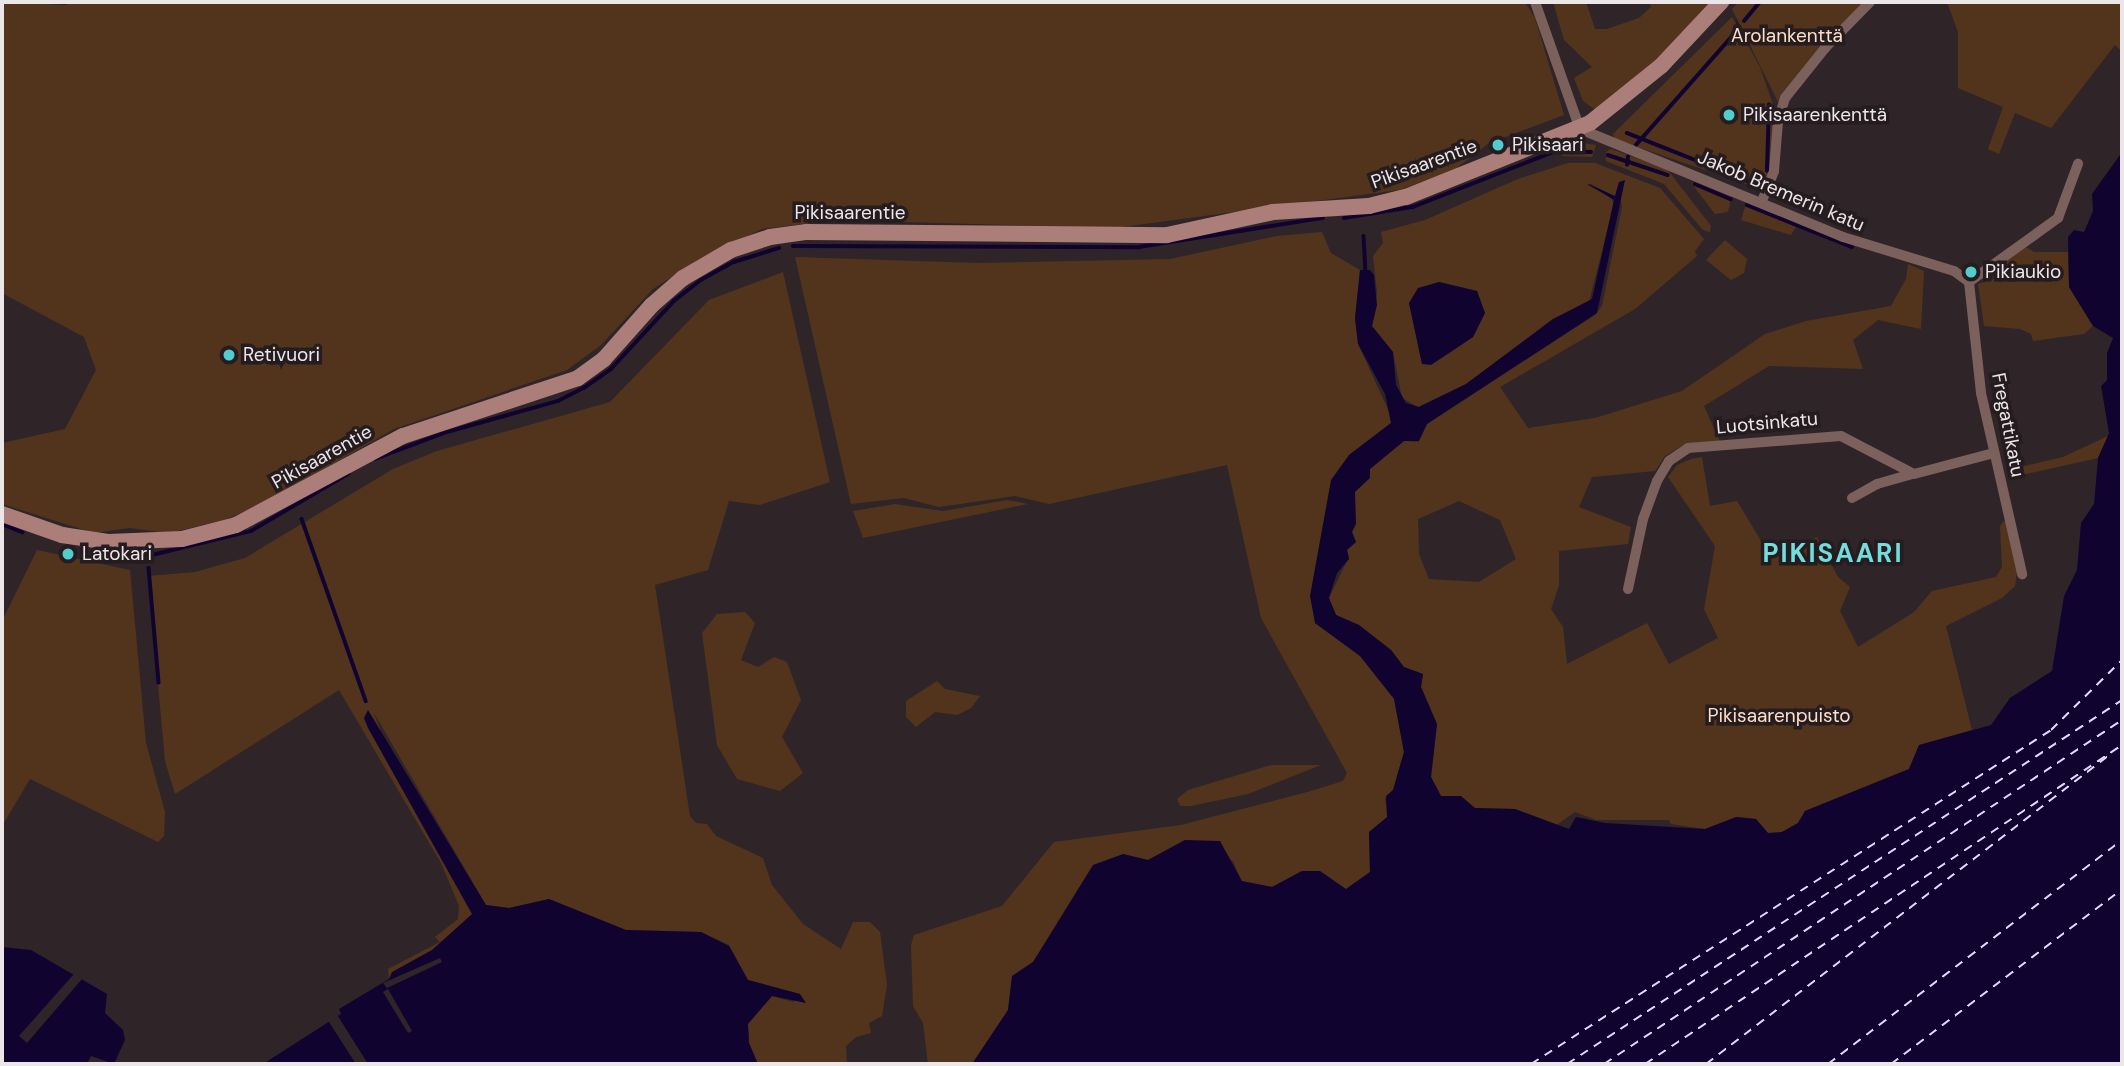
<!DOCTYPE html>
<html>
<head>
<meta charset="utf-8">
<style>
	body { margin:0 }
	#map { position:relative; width:2124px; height:1066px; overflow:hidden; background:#2f2529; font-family:"DM Sans",sans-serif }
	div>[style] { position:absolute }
	.green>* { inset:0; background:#52341d }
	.water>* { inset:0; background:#110330 }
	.pier>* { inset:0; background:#2f2529 }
	.stream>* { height:3.5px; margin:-1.75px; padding:0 1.75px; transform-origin:1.75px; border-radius:1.75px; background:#110330 }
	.ferry>* { height:2px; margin-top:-1px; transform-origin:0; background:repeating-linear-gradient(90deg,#e0dcfe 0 9px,transparent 0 16px) }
	.street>* { height:10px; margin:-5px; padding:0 5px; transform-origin:5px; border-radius:5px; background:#7c605c }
	.secondary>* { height:16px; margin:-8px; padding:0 8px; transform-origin:8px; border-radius:8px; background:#ac7e79 }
	.dots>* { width:19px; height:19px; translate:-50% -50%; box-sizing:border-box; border:4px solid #251c1f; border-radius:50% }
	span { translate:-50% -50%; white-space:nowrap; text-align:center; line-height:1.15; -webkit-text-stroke:7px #251c1f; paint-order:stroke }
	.park-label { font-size:19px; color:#fddec7 }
	.poi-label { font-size:19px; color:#ede6e9 }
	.left { translate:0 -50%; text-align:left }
	.street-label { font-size:19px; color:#ede6e9 }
	.district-label { font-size:26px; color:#71dddd; font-weight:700; letter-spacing:2px }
	.frame { position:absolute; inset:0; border:4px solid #ede6e9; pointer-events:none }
</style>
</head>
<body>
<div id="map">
	<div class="green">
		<i style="clip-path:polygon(2px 2px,66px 5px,68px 2px,1525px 2px,1535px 18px,1564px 115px,1489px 143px,1454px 170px,1399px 190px,1114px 228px,834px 220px,762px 229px,698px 260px,653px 289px,601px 345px,567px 370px,394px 429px,263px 504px,224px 520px,169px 533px,129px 528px,94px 533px,2px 504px,2px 443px,65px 429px,96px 370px,84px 337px,2px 293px)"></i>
		<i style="clip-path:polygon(1553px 2px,1586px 2px,1595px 29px,1607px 29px,1639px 18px,1651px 7px,1649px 2px,1714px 2px,1681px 39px,1597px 111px,1583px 101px,1574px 78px,1592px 67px,1564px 40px)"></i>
		<i style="clip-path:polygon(1738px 2px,1870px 2px,1781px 108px,1732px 9px)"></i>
		<i style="clip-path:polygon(1947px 2px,2122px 2px,2122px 52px,2115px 45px,2051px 128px,2015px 113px,1999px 154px,1988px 149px,2003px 107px,1958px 88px,1958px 32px)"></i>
		<i style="clip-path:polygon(1732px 17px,1760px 67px,1776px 113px,1768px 179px,1758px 188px,1614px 139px,1613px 134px)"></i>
		<i style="clip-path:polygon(1583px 143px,1596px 145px,1592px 157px,1562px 156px,1560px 145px)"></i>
		<i style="clip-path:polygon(1611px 149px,1667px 169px,1711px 226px,1710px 232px,1703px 230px,1664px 184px,1606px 161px,1606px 152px)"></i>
		<i style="clip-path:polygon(evenodd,1568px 163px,1595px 163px,1660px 188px,1704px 239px,1695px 251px,1697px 256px,1635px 309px,1500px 387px,1528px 428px,1595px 418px,1682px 391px,1765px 334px,1806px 321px,1891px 306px,1906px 279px,1908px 264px,1924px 271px,1921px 329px,1878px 320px,1853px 340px,1863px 369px,1769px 366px,1704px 406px,1720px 442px,1682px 446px,1665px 456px,1655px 471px,1592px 477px,1579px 507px,1631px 527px,1628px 544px,1559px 551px,1559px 585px,1551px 609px,1563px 627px,1567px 664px,1647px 623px,1669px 664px,1718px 638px,1704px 609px,1715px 546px,1668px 477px,1677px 465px,1691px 459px,1702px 457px,1710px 506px,1737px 501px,1772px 559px,1817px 537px,1838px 577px,1850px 587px,1840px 611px,1858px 647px,1914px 612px,1932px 591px,1996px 577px,2002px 567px,2000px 526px,2006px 519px,2018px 565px,2015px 586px,2002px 598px,1946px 626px,1972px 730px,1919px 745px,1909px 769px,1805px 811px,1798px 823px,1782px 832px,1768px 833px,1756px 819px,1737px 817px,1705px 829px,1671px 824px,1669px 820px,1596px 820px,1575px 812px,1555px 826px,1515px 809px,1475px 808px,1452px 796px,1441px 796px,1431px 777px,1437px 724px,1421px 687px,1423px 674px,1404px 667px,1391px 650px,1359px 625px,1336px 615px,1329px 598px,1349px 557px,1347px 550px,1356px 542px,1352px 532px,1355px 492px,1370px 469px,1404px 441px,1418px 442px,1427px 424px,1595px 315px,1602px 306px,1622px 207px,1618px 185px,1615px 197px,1591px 184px,1587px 185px,1611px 197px,1614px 204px,1589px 302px,1553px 319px,1466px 384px,1418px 407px,1402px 398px,1393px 352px,1372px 326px,1377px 293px,1373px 256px,1383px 243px,1381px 232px,1425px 220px,1518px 179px,1568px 163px,1439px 282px,1477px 291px,1485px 313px,1473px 337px,1448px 354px,1422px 364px,1409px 303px,1439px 282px,1568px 163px,1459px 501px,1500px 520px,1516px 559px,1479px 582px,1429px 579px,1419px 554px,1418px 519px,1459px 501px)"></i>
		<i style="clip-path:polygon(1695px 180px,1732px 195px,1728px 212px,1715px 214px,1692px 184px)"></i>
		<i style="clip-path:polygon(1751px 204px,1797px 225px,1791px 235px,1741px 220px,1745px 207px)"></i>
		<i style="clip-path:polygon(1322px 232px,1331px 253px,1360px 270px,1355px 318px,1358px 344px,1391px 416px,1391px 423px,1349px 455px,1315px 623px,1360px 656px,1394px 698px,1404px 752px,1393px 790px,1385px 799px,1388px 817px,1369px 832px,1370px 872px,1346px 889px,1302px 871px,1272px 887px,1241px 881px,1233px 861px,1185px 840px,1148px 860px,1123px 854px,1033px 962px,1012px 977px,1008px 1010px,972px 1064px,928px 1064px,923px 1023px,913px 1006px,911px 945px,914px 935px,1002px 906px,1054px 842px,1181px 825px,1311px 791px,1343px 781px,1347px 773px,1261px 618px,1227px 465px,1049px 504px,1015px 496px,939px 507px,904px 498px,851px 504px,795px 257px,978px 263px,1170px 259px,1277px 236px)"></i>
		<i style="clip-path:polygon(1725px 240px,1747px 259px,1744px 273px,1731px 280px,1706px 260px)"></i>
		<i style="clip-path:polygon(2026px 247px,2034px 252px,2068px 252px,2069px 287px,2093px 326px,2084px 334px,2033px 341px,2031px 334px,2020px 329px,1984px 326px,1978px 284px,2000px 277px,2003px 263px)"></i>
		<i style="clip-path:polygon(783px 272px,830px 482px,760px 505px,729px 501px,708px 570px,655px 585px,690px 816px,696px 823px,707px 824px,716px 836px,763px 858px,772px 885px,803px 924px,841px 949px,853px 922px,870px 922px,880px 932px,887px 985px,882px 1016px,869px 1023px,871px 1033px,856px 1037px,846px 1046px,847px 1064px,758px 1064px,749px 1043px,748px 1024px,772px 996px,793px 1002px,800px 994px,748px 980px,729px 945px,701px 932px,626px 930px,549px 899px,509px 908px,486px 905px,374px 713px,395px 768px,475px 912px,454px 938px,389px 979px,388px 969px,440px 942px,435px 937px,458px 919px,459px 906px,441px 863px,339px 690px,175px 794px,165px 761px,148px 576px,195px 572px,245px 558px,393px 469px,437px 451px,610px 402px,709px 300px)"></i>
		<i style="clip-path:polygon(2108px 436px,2098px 458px,2013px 477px,2012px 469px,2063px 457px)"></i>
		<i style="clip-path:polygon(1008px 500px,1028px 504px,863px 538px,853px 511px,895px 504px,943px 511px)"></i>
		<i style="clip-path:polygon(37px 550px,130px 570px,146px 743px,165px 812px,164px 836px,158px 842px,30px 779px,2px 826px,2px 621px)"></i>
		<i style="clip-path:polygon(745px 612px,755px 623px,741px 660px,758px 667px,774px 657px,787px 662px,801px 700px,782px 737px,803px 773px,780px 791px,737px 779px,717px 745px,702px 633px,717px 614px)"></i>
		<i style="clip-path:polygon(937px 681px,945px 689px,980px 696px,971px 708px,957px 715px,935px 712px,916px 727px,906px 717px,906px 701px)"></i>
		<i style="clip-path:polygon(1271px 765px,1321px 765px,1248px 794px,1191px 806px,1180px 806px,1177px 799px,1188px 790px)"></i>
	</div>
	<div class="water">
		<i style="clip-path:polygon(2122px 152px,2122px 1064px,972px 1064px,1008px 1010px,1012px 976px,1033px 962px,1093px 865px,1123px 854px,1148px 860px,1185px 840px,1220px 841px,1242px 881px,1272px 887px,1302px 871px,1320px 871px,1346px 889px,1370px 872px,1369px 832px,1387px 817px,1386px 796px,1393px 790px,1404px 752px,1394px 699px,1360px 656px,1315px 623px,1310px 596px,1331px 480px,1349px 455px,1391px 423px,1385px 394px,1358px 344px,1355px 318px,1360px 270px,1370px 270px,1374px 275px,1377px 305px,1372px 326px,1393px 352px,1396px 385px,1406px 403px,1419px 407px,1466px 384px,1553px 319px,1592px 299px,1614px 200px,1586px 183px,1615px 196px,1619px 182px,1625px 180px,1597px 313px,1427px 424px,1419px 441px,1404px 441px,1370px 469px,1370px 478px,1355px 492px,1356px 524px,1352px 532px,1356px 542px,1347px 550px,1349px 559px,1337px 573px,1329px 598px,1336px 615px,1359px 625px,1391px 650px,1404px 667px,1423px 674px,1421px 687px,1437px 724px,1431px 777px,1441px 796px,1461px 796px,1475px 808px,1515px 809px,1569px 829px,1576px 817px,1605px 823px,1705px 829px,1736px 817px,1756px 819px,1768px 833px,1782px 832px,1798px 823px,1805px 811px,1909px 769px,1919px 745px,1991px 725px,2010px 698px,2052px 671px,2064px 596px,2077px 570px,2081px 523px,2094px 504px,2098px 458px,2109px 433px,2101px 386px,2107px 380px,2107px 353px,2113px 338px,2093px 326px,2069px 287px,2068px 237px,2074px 230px,2084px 232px,2093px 211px,2092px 194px)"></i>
		<i style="clip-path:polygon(1439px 282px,1477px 291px,1485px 313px,1473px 337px,1431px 365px,1422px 364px,1409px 303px,1418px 288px)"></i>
		<i style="clip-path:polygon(368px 710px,486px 905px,509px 908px,549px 899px,626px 930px,701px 932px,729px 946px,748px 980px,800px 994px,806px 1003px,772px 996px,748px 1024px,749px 1043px,758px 1064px,263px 1064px,341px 1014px,339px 1009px,389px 979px,392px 972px,432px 950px,472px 914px,368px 728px,364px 718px)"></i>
		<i style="clip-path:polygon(2px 947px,31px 950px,107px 994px,105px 1013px,123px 1030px,125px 1040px,114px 1064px,91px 1056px,87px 1064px,2px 1064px)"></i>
	</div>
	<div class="pier">
		<i style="clip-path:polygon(440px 958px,442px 962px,387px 988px,383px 983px)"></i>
		<i style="clip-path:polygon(74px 974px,82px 979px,27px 1043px,19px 1036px)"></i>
		<i style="clip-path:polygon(388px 989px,412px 1031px,408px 1033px,383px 992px)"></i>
		<i style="clip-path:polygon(336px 1013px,368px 1064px,356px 1064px,327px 1019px)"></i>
	</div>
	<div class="stream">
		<i style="left:1744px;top:21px;width:25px;rotate:-50deg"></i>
		<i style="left:1627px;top:133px;width:133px;rotate:21.6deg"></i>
		<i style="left:1751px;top:182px;width:10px;rotate:-17deg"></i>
		<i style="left:1636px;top:145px;width:152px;rotate:-48.5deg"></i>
		<i style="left:1563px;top:151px;width:28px;rotate:2deg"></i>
		<i style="left:1608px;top:155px;width:63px;rotate:18.4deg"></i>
		<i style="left:1627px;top:165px;width:8px;rotate:-83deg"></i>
		<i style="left:1767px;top:171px;width:66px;rotate:-88.3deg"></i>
		<i style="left:1695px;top:184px;width:39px;rotate:23deg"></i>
		<i style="left:1747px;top:205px;width:113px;rotate:21.8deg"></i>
		<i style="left:1344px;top:218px;width:70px;rotate:-9.1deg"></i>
		<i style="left:1413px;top:207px;width:150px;rotate:-21.4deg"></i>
		<i style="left:1364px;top:236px;width:33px;rotate:87deg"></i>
		<i style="left:793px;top:246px;width:346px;rotate:0.2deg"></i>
		<i style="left:1139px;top:247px;width:186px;rotate:-9deg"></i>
		<i style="left:375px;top:459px;width:77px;rotate:-20.6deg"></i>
		<i style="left:447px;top:432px;width:115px;rotate:-15.6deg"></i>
		<i style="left:558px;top:401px;width:29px;rotate:-27deg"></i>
		<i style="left:584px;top:388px;width:33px;rotate:-35deg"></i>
		<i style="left:611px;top:369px;width:93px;rotate:-47.2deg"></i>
		<i style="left:674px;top:301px;width:34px;rotate:-38deg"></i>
		<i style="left:701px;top:280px;width:38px;rotate:-29deg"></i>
		<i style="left:734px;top:262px;width:47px;rotate:-17.3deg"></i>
		<i style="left:302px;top:519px;width:193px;rotate:70.6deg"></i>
		<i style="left:2px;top:524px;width:22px;rotate:22deg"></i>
		<i style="left:152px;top:555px;width:102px;rotate:-13.6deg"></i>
		<i style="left:251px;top:531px;width:113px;rotate:-30.4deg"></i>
		<i style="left:149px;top:568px;width:115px;rotate:85deg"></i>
	</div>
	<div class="ferry">
		<i style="left:1531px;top:1064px;width:618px;rotate:-32.71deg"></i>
		<i style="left:2051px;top:730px;width:100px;rotate:-44.6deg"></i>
		<i style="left:1567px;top:1064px;width:664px;rotate:-33.26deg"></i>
		<i style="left:1604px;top:1064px;width:622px;rotate:-33.59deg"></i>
		<i style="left:1645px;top:1064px;width:574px;rotate:-33.77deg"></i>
		<i style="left:1706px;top:1064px;width:506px;rotate:-37.46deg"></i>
		<i style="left:1828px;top:1064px;width:370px;rotate:-37.3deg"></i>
		<i style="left:1891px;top:1064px;width:290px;rotate:-37.1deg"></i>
	</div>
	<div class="street">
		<i style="left:1535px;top:2px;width:135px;rotate:70.5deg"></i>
		<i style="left:1580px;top:129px;width:284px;rotate:22.3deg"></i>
		<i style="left:1843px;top:237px;width:116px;rotate:17deg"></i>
		<i style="left:1954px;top:271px;width:19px;rotate:36deg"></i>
		<i style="left:1762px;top:201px;width:32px;rotate:-68deg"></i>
		<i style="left:1774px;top:171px;width:50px;rotate:-85.4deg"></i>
		<i style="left:1778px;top:121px;width:24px;rotate:-73deg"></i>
		<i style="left:1785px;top:98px;width:64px;rotate:-51.3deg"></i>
		<i style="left:1825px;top:48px;width:64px;rotate:-45.6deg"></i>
		<i style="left:1969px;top:282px;width:112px;rotate:83.8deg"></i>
		<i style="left:1981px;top:393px;width:186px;rotate:77.2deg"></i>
		<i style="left:1969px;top:282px;width:110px;rotate:-35.7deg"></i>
		<i style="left:2058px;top:218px;width:58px;rotate:-69.7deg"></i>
		<i style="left:1852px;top:498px;width:29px;rotate:-29deg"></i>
		<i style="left:1877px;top:484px;width:35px;rotate:-16deg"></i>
		<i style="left:1628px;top:589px;width:72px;rotate:-77.9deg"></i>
		<i style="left:1643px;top:519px;width:40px;rotate:-69.8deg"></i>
		<i style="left:1657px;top:481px;width:23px;rotate:-59deg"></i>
		<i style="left:1669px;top:461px;width:23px;rotate:-34deg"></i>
		<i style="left:1688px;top:448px;width:153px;rotate:-4.5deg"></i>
		<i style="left:1841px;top:436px;width:82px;rotate:27.5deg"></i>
		<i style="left:1914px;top:474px;width:83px;rotate:-14.7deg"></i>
	</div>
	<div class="secondary">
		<i style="left:2px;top:514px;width:64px;rotate:19.3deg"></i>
		<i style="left:62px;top:535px;width:48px;rotate:8.5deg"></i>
		<i style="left:109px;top:542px;width:73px;rotate:-2.4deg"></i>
		<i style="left:182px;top:539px;width:56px;rotate:-14.5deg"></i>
		<i style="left:236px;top:525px;width:189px;rotate:-28.1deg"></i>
		<i style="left:403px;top:436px;width:184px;rotate:-18.3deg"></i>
		<i style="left:578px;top:378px;width:32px;rotate:-36deg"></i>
		<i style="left:604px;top:359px;width:72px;rotate:-48.4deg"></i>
		<i style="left:652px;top:305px;width:41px;rotate:-41.1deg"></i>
		<i style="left:683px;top:278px;width:56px;rotate:-30.3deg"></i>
		<i style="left:731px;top:250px;width:41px;rotate:-18.4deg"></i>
		<i style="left:770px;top:237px;width:37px;rotate:-8deg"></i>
		<i style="left:807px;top:232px;width:360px;rotate:0.5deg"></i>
		<i style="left:1167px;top:235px;width:108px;rotate:-12.2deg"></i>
		<i style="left:1273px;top:212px;width:96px;rotate:-3.6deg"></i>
		<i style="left:1369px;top:206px;width:38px;rotate:-14deg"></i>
		<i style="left:1406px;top:197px;width:198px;rotate:-21.9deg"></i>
		<i style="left:1590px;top:123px;width:91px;rotate:-38.8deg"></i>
		<i style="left:1661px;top:66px;width:88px;rotate:-46.8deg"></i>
	</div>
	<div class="dots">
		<i style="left:1729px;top:115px;background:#52cdcd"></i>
		<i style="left:1498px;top:145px;background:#52cdcd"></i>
		<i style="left:1971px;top:272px;background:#52cdcd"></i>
		<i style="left:229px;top:355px;background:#52cdcd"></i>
		<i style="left:68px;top:554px;background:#52cdcd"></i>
	</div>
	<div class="park-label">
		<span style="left:1787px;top:36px">Arolankenttä</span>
		<span style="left:1779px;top:716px">Pikisaarenpuisto</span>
	</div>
	<div class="poi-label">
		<span class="left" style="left:1743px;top:115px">Pikisaarenkenttä</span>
		<span class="left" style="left:1512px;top:145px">Pikisaari</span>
		<span class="left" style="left:1985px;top:272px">Pikiaukio</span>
		<span class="left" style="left:243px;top:355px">Retivuori</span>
		<span class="left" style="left:82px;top:554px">Latokari</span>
	</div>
	<div class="street-label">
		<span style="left:1424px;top:164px;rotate:-20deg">Pikisaarentie</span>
		<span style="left:1781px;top:191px;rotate:23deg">Jakob Bremerin katu</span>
		<span style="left:850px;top:213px">Pikisaarentie</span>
		<span style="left:1767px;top:423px;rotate:-5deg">Luotsinkatu</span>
		<span style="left:2008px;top:425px;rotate:79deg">Fregattikatu</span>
		<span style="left:322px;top:457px;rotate:-29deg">Pikisaarentie</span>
	</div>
	<div class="district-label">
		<span style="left:1833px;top:554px">PIKISAARI</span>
	</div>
	<div class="frame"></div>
</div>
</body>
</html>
